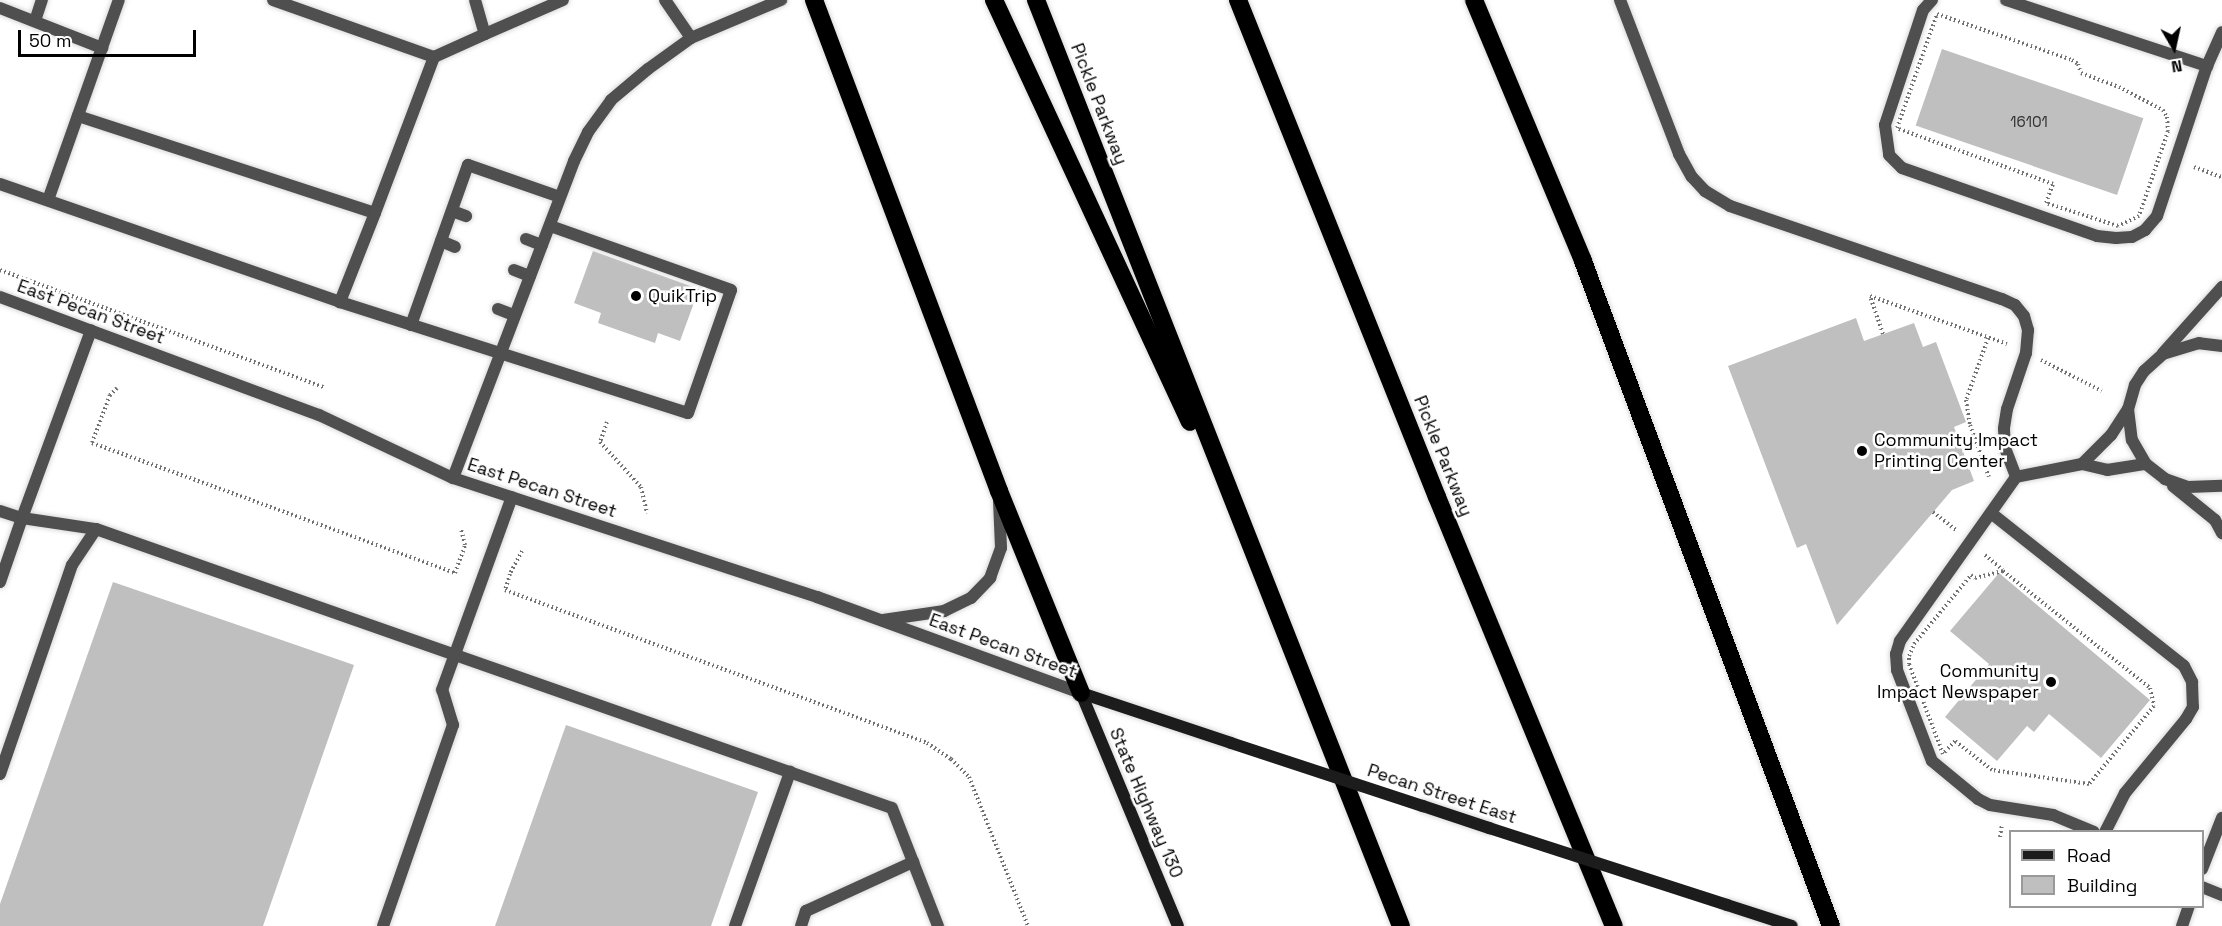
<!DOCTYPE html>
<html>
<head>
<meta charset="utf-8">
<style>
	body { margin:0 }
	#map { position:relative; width:2222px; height:926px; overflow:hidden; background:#fff; font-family:"Space Grotesk",sans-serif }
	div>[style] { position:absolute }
	.building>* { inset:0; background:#bfbfbf; transform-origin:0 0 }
	.path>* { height:4px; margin-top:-2px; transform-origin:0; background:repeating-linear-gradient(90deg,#717171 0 1.5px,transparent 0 4.5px) }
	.roads { filter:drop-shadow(0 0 2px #dbdbdb) drop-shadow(0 0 2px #dbdbdb) }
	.service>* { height:12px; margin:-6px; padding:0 6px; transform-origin:6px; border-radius:6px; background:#4f4f4f }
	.minor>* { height:12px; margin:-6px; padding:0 6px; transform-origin:6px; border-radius:6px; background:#4f4f4f }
	.tertiary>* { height:12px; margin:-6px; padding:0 6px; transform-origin:6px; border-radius:6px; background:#4f4f4f }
	.secondary>* { height:12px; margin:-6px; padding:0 6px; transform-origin:6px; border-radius:6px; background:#1c1c1c }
	.motorway>* { height:18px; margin:-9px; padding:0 9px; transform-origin:9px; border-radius:9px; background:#000 }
	.secondary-bridge>* { height:12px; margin:-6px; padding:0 6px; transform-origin:6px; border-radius:6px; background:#1c1c1c }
	.dots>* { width:16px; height:16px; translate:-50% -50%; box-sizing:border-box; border:3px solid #fff; border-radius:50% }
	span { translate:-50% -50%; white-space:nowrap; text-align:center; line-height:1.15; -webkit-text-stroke:5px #fff; paint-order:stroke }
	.number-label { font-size:15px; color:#303030 }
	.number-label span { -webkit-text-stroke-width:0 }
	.street-label { font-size:18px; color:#000 }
	.poi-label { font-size:18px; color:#000 }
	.left { translate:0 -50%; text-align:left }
	.right { translate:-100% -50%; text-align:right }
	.legend { position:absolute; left:2009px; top:830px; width:195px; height:78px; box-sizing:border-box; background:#fff; border:2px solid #999; margin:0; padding:8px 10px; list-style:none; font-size:18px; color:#000 }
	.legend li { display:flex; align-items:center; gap:12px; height:30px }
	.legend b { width:30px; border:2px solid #999 }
	.north { position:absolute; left:2144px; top:18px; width:60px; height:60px; -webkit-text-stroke:4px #fff; paint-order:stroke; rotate:171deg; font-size:16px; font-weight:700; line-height:24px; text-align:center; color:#000 }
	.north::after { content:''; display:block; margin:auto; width:21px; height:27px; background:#000; clip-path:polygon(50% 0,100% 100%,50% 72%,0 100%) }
	.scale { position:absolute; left:18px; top:30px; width:178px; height:27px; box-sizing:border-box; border:3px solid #000; border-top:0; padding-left:8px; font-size:18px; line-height:21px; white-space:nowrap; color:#000; -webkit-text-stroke:4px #fff; paint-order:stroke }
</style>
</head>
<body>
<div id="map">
	<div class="building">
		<i style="left:1942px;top:49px;width:213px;height:81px;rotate:19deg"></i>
		<i style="clip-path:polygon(593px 251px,699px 289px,680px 341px,658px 333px,655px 343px,598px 323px,601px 313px,574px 303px)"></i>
		<i style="clip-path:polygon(1856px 318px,1864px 341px,1914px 323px,1923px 347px,1936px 342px,1966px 422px,1954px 427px,1974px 481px,1952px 490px,1837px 625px,1806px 544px,1797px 548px,1728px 366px)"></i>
		<i style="clip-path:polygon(1999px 573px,2150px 700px,2101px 758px,2049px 714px,2034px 732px,2027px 726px,1997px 761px,1945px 717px,1989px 664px,1950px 631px)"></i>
		<i style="clip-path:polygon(113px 582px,354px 665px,263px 926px,0 926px,0 904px)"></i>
		<i style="clip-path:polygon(566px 725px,758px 792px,711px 926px,495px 926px)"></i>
	</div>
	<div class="path">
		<i style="left:1937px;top:14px;width:143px;rotate:18.8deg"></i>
		<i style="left:2072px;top:60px;width:7px;rotate:34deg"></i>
		<i style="left:2078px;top:64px;width:9px;rotate:72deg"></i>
		<i style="left:2081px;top:73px;width:40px;rotate:20.2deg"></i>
		<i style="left:2119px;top:87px;width:50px;rotate:27.6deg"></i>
		<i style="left:2163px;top:110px;width:8px;rotate:60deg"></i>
		<i style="left:2167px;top:117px;width:14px;rotate:86deg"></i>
		<i style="left:2168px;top:131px;width:90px;rotate:108.8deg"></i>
		<i style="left:2139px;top:216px;width:23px;rotate:155deg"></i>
		<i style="left:2118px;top:226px;width:76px;rotate:-162.3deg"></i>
		<i style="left:2046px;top:203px;width:20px;rotate:-70deg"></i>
		<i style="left:2053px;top:184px;width:166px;rotate:-160.3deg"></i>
		<i style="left:1897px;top:128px;width:121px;rotate:-70.7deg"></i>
		<i style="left:2194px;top:167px;width:30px;rotate:20deg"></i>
		<i style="left:0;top:270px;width:344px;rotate:19.9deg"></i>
		<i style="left:1883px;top:334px;width:40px;rotate:-108.9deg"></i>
		<i style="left:1870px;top:296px;width:145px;rotate:19.3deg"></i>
		<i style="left:1988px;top:338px;width:66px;rotate:109.5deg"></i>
		<i style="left:1966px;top:400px;width:25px;rotate:81deg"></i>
		<i style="left:1970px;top:425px;width:55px;rotate:69.9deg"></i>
		<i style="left:2041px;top:360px;width:68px;rotate:26.9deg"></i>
		<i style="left:117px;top:388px;width:10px;rotate:135deg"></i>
		<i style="left:110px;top:395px;width:51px;rotate:110.6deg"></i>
		<i style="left:92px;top:443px;width:386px;rotate:19.7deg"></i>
		<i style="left:455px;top:573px;width:30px;rotate:-70deg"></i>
		<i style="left:465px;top:545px;width:16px;rotate:-104deg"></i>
		<i style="left:607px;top:422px;width:21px;rotate:109deg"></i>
		<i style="left:600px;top:442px;width:61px;rotate:47.7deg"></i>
		<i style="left:641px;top:487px;width:27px;rotate:77deg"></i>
		<i style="left:1933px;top:512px;width:29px;rotate:38deg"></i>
		<i style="left:522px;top:551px;width:26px;rotate:118deg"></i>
		<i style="left:510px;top:574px;width:17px;rotate:107deg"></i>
		<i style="left:505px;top:590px;width:449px;rotate:19.9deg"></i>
		<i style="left:927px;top:743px;width:29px;rotate:34deg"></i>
		<i style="left:951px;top:759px;width:25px;rotate:45deg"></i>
		<i style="left:969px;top:777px;width:160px;rotate:68.4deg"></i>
		<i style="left:1985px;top:555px;width:23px;rotate:40deg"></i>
		<i style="left:2003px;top:571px;width:188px;rotate:38.5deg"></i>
		<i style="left:2150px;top:688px;width:18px;rotate:77deg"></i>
		<i style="left:2154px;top:706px;width:102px;rotate:129.8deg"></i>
		<i style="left:2089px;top:784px;width:98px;rotate:-171.8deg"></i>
		<i style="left:1992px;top:770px;width:47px;rotate:-141.9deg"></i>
		<i style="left:1955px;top:741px;width:18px;rotate:133deg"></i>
		<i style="left:1943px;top:754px;width:96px;rotate:-110.7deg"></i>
		<i style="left:1909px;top:664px;width:8px;rotate:-90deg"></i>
		<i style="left:1909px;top:656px;width:13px;rotate:-67deg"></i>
		<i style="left:1914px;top:644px;width:89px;rotate:-50.4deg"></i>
		<i style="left:1971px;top:575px;width:5px;rotate:37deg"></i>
		<i style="left:1975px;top:578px;width:29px;rotate:-14deg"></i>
		<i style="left:2000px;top:837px;width:12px;rotate:-81deg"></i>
	</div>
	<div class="roads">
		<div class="service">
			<i style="left:273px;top:0;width:171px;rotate:19.5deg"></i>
			<i style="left:434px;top:57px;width:56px;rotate:-24.3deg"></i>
			<i style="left:475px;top:0;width:35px;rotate:74deg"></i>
			<i style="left:485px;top:34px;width:85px;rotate:-23.6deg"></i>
			<i style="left:665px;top:0;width:46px;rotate:55.6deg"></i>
			<i style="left:1620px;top:0;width:165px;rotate:69deg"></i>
			<i style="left:1679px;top:154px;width:26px;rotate:61deg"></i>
			<i style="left:1692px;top:177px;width:19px;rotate:47deg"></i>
			<i style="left:1705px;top:191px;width:29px;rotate:31deg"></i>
			<i style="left:1730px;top:206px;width:287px;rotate:18.9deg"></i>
			<i style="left:2002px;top:299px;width:14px;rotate:25deg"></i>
			<i style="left:2015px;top:305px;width:14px;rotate:51deg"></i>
			<i style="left:2024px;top:316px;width:15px;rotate:74deg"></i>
			<i style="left:2028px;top:330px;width:23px;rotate:95deg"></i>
			<i style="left:2026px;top:353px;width:59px;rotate:108.7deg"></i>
			<i style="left:2007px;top:409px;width:20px;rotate:99deg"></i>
			<i style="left:2004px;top:429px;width:19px;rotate:87deg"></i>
			<i style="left:2005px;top:448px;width:31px;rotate:69deg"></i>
			<i style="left:1932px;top:0;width:13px;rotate:132deg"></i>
			<i style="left:1923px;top:10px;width:121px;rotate:108.3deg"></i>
			<i style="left:1885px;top:125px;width:30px;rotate:82deg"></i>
			<i style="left:1889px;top:155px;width:18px;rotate:45deg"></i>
			<i style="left:1902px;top:168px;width:207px;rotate:19.2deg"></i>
			<i style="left:2097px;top:236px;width:19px;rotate:6deg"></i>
			<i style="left:2116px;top:238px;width:16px;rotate:-4deg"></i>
			<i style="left:2132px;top:237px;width:15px;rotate:-28deg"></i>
			<i style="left:2145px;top:230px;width:18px;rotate:-49deg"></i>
			<i style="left:2157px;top:216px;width:158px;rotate:-71.6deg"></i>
			<i style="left:2207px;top:66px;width:37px;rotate:-66deg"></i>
			<i style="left:2006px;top:0;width:212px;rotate:18.2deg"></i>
			<i style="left:0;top:8px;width:110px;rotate:21.4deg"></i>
			<i style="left:35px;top:21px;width:22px;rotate:-72deg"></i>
			<i style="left:78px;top:116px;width:312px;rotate:18.1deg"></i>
			<i style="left:375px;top:213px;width:96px;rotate:111.5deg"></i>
			<i style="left:0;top:184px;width:360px;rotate:19.1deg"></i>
			<i style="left:340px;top:302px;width:365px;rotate:17.7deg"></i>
			<i style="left:688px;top:413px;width:130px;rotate:-70.7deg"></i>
			<i style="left:731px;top:290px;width:192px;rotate:-160.5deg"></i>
			<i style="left:48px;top:200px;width:212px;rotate:-70.5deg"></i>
			<i style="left:452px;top:211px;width:15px;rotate:20deg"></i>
			<i style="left:375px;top:213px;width:167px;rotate:-69.3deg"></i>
			<i style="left:526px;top:239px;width:17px;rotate:21deg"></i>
			<i style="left:441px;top:241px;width:15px;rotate:23deg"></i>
			<i style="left:514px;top:270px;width:17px;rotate:21deg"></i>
			<i style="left:498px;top:309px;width:17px;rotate:21deg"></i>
			<i style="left:411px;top:325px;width:170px;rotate:-70.4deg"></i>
			<i style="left:468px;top:165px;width:97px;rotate:19.2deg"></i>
			<i style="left:2082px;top:464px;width:67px;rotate:168.9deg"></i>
			<i style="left:2016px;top:477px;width:201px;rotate:125.3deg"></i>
			<i style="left:1900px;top:641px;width:14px;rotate:107deg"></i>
			<i style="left:1896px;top:654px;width:16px;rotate:86deg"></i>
			<i style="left:1897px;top:670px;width:97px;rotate:69deg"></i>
			<i style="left:1932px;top:761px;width:60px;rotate:39.6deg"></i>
			<i style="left:1978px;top:799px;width:13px;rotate:27deg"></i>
			<i style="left:1990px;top:805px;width:64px;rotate:9deg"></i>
			<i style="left:2053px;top:815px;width:44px;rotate:22.5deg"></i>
			<i style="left:453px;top:478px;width:339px;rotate:-69.1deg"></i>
			<i style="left:574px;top:161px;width:32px;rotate:-64deg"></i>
			<i style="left:588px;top:132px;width:39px;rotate:-54deg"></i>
			<i style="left:611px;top:100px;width:48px;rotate:-40deg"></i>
			<i style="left:648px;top:69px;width:53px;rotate:-35.8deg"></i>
			<i style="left:691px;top:38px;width:98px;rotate:-22.9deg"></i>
			<i style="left:0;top:511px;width:23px;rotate:18deg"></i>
			<i style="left:22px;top:518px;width:200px;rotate:-69.8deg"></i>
			<i style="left:1991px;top:513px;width:246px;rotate:38.4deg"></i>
			<i style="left:2184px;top:666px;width:18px;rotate:63deg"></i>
			<i style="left:2192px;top:682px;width:25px;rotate:88deg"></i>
			<i style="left:2193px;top:707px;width:14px;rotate:120deg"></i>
			<i style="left:2186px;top:719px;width:96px;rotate:129.5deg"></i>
			<i style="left:2125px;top:793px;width:44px;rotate:117.1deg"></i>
			<i style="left:0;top:582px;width:68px;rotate:-71deg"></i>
			<i style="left:22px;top:518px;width:75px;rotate:8.5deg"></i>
			<i style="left:96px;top:529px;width:843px;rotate:19.32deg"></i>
			<i style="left:892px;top:808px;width:127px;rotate:68.7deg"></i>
			<i style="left:0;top:774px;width:221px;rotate:-71deg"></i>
			<i style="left:72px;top:565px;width:43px;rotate:-56.3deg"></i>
			<i style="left:2202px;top:887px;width:22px;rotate:22deg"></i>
			<i style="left:383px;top:926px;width:213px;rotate:-70.8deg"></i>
			<i style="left:453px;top:725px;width:37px;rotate:-107deg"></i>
			<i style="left:442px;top:690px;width:205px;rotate:-70.1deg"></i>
			<i style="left:735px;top:926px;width:164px;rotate:-70.3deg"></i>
			<i style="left:801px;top:926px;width:16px;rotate:-72deg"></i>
			<i style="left:806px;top:911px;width:118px;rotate:-24.6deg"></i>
		</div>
		<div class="minor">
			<i style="left:2222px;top:346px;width:23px;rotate:-173deg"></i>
			<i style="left:2199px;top:343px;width:38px;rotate:163deg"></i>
			<i style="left:2163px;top:354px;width:25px;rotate:138deg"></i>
			<i style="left:2144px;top:371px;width:17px;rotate:123deg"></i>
			<i style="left:2135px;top:385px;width:25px;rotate:106deg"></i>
			<i style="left:2128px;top:409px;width:31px;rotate:83deg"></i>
			<i style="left:2132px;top:440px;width:28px;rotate:60deg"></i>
			<i style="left:2146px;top:464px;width:24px;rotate:38deg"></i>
			<i style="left:2165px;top:479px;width:24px;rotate:19deg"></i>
			<i style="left:2188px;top:487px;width:34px;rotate:-2deg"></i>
			<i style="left:2163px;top:353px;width:89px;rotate:-48.2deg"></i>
			<i style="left:2128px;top:409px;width:31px;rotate:123deg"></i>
			<i style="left:2111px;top:435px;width:41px;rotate:135deg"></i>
			<i style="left:2082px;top:464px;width:26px;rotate:13deg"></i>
			<i style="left:2107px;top:470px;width:39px;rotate:-9deg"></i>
			<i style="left:2173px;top:486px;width:54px;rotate:39deg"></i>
			<i style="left:2215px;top:520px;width:15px;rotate:62deg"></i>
			<i style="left:2202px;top:869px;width:55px;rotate:-68.6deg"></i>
			<i style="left:2182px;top:926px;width:21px;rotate:-71deg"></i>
		</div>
		<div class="tertiary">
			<i style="left:0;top:297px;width:340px;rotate:20.3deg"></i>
			<i style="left:319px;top:415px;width:148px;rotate:25.2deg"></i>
			<i style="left:453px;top:478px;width:383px;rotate:18.1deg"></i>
			<i style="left:817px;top:597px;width:281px;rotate:20deg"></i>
			<i style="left:883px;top:620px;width:62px;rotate:-8.4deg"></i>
			<i style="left:944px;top:611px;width:30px;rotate:-26deg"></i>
			<i style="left:971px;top:598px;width:28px;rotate:-46deg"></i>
			<i style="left:990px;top:578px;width:32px;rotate:-70deg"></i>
			<i style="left:1001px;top:548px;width:47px;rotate:-92.4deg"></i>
		</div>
		<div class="secondary">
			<i style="left:1081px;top:693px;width:252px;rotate:67.4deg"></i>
			<i style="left:1081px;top:693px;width:158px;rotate:18.4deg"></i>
			<i style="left:1423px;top:806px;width:70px;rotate:18.4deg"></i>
			<i style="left:1727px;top:905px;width:68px;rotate:17.9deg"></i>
		</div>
		<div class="motorway">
			<i style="left:814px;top:0;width:525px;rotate:69.35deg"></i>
			<i style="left:999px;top:491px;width:218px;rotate:67.9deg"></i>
			<i style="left:994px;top:0;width:465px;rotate:65.1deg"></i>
			<i style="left:1036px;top:0;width:995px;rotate:68.49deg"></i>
			<i style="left:1238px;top:0;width:535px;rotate:68.18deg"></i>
			<i style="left:1437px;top:497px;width:464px;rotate:67.6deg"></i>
			<i style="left:1474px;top:0;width:283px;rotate:67.3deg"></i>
			<i style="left:1583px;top:261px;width:710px;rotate:69.55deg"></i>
		</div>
	</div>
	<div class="secondary-bridge">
		<i style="left:1231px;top:743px;width:202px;rotate:18.2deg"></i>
		<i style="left:1489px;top:828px;width:250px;rotate:17.9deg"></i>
	</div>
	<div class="dots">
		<i style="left:636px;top:296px;background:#000"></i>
		<i style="left:1862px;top:451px;background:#000"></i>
		<i style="left:2051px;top:682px;background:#000"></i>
	</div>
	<div class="number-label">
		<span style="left:2029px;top:122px">16101</span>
	</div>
	<div class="street-label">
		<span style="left:1099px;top:104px;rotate:69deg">Pickle Parkway</span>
		<span style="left:91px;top:312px;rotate:20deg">East Pecan Street</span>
		<span style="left:1443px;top:456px;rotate:68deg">Pickle Parkway</span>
		<span style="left:542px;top:488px;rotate:18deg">East Pecan Street</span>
		<span style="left:1003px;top:646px;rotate:20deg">East Pecan Street</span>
		<span style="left:1442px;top:794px;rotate:18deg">Pecan Street East</span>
		<span style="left:1146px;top:803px;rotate:67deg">State Highway 130</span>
	</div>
	<div class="poi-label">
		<span class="left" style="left:648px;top:296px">QuikTrip</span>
		<span class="left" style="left:1874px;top:451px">Community Impact<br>Printing Center</span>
		<span class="right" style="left:2039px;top:682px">Community<br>Impact Newspaper</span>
	</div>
	<ul class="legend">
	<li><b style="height:8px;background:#1c1c1c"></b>Road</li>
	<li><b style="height:16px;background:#bfbfbf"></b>Building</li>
	</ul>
	<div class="north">N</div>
	<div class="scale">50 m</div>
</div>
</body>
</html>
